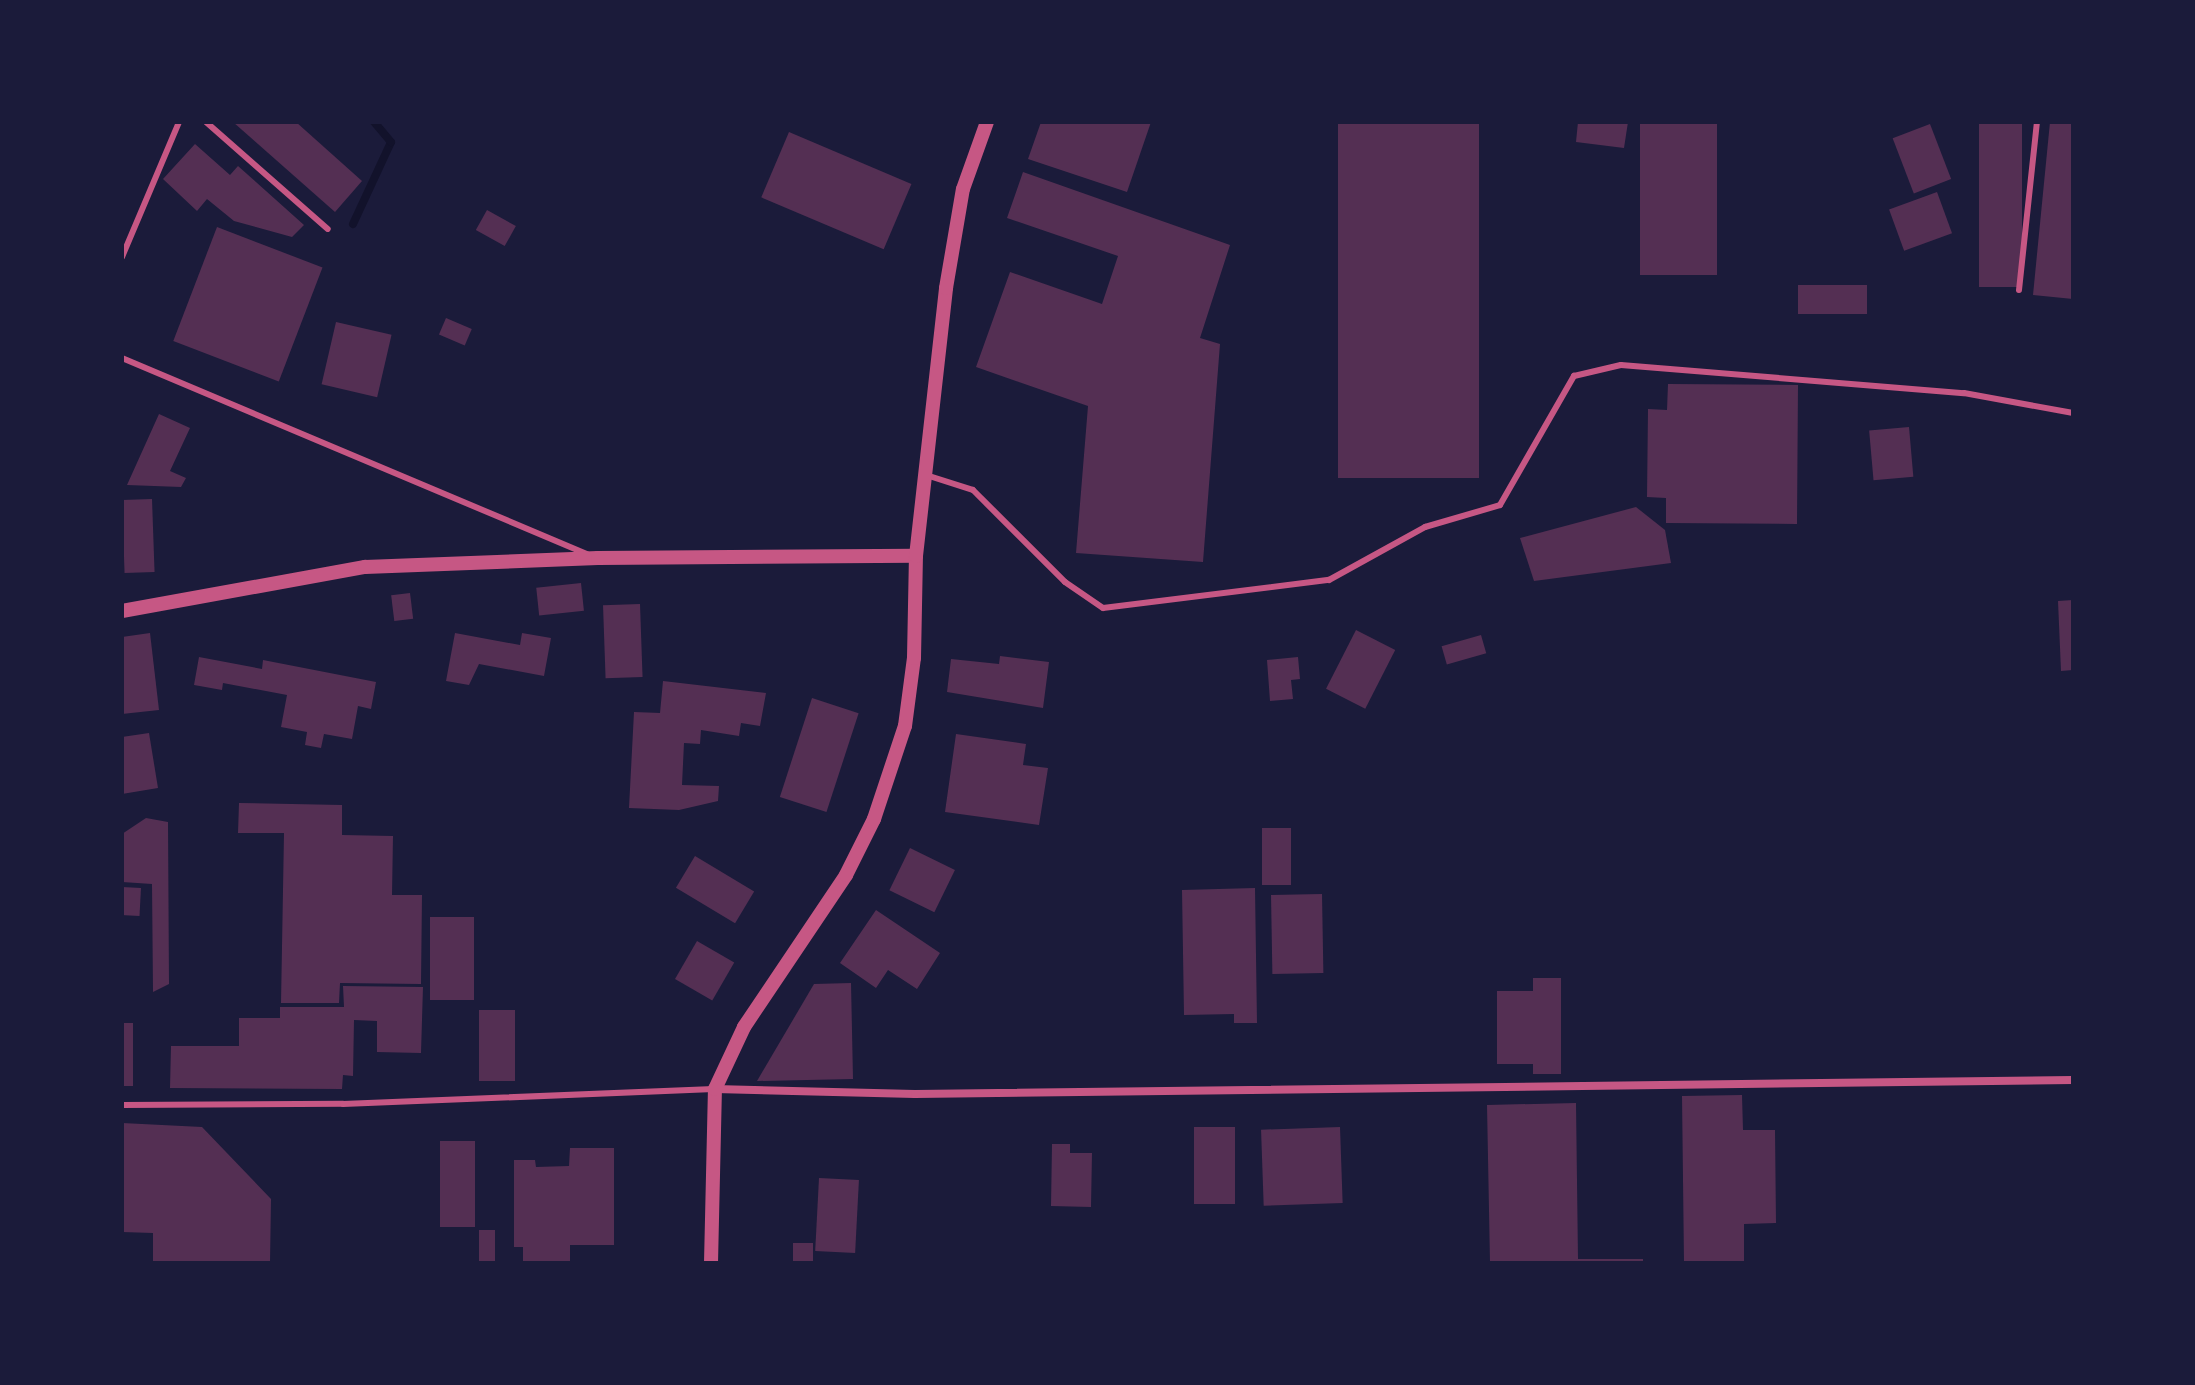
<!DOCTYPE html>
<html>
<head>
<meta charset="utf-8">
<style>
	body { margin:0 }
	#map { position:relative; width:2195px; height:1385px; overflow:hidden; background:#1b1b3a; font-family:"PT Sans Narrow",sans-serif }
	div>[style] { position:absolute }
	.stream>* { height:8px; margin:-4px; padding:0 4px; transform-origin:4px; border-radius:4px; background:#12122b }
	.building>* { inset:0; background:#542f53; transform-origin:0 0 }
	.service>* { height:6px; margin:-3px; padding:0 3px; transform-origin:3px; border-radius:3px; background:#c65784 }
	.minor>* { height:8px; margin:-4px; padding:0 4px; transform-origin:4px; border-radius:4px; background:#c65784 }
	.tertiary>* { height:14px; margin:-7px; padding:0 7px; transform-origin:7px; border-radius:7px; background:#c65784 }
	span { translate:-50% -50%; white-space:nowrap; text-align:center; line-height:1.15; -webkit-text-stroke:6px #1b1b3a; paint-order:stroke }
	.frame { position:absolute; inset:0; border:124px solid #1b1b3a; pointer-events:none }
</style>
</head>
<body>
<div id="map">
	<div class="stream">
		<i style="left:353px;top:224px;width:90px;rotate:-65.1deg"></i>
		<i style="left:391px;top:142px;width:26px;rotate:-130deg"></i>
	</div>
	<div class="building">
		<i style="clip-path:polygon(233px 122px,296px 122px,362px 181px,335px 212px)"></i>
		<i style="clip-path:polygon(1041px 122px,1151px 122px,1127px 192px,1028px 159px)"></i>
		<i style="left:1338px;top:122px;width:141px;height:356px"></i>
		<i style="clip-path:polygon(1578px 122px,1628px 122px,1624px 148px,1576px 142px)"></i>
		<i style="left:1640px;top:122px;width:77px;height:153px"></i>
		<i style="left:1979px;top:122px;width:43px;height:165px"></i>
		<i style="clip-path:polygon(2050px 122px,2073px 122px,2073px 299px,2033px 295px)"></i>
		<i style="left:1930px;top:124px;width:59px;height:40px;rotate:69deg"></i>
		<i style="left:789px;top:132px;width:133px;height:71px;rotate:23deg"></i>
		<i style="clip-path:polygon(195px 144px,230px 175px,238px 166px,304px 225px,292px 237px,234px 221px,207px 199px,197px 211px,163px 179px)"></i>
		<i style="clip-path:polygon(1023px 172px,1230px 245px,1200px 338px,1220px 344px,1203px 562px,1076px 553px,1088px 406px,976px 367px,1010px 272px,1102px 304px,1118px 256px,1007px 218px)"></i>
		<i style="left:1937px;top:192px;width:44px;height:51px;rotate:70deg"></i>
		<i style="left:487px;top:210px;width:33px;height:23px;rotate:29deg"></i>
		<i style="left:217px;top:227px;width:113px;height:122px;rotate:21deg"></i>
		<i style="left:1867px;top:285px;width:29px;height:69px;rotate:90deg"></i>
		<i style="left:446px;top:318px;width:28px;height:18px;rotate:23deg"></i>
		<i style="left:336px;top:322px;width:57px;height:64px;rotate:13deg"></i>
		<i style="clip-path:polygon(1668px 384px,1798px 385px,1797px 524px,1666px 523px,1666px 498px,1647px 497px,1648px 409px,1667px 410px)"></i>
		<i style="clip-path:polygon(159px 414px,190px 428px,170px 471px,186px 478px,181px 487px,127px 485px)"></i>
		<i style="left:1909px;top:427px;width:50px;height:40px;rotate:85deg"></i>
		<i style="left:152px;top:499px;width:73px;height:30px;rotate:88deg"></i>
		<i style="clip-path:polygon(1636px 507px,1665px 530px,1671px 563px,1534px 581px,1520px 538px)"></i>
		<i style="left:581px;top:583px;width:28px;height:45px;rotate:84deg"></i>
		<i style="left:410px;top:593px;width:26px;height:19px;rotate:83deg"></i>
		<i style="clip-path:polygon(2073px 600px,2073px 670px,2061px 671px,2058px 601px)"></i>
		<i style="left:640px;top:604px;width:73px;height:37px;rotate:88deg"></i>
		<i style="left:1356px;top:630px;width:44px;height:66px;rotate:27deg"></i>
		<i style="clip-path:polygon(150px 633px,159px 710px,122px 714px,122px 637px)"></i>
		<i style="clip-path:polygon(455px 633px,520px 645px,522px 633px,551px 638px,544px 676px,479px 664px,469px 685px,446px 681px)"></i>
		<i style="left:1481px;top:635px;width:19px;height:41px;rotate:74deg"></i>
		<i style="clip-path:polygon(1000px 656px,1049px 662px,1043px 708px,947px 692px,951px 659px,999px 664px)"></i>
		<i style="clip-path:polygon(199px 657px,262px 669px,263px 660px,376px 682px,371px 709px,358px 706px,352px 739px,324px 734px,321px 748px,305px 745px,307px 732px,281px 727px,287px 695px,223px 683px,222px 690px,194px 685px)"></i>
		<i style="clip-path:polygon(1298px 657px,1300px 679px,1291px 680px,1293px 699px,1270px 701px,1267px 660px)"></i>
		<i style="clip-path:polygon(663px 681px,766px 693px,760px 726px,741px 723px,739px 736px,701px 730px,700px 744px,684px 743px,682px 785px,719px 786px,718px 801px,679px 810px,629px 808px,634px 712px,660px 713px)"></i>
		<i style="left:812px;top:698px;width:49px;height:104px;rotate:18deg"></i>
		<i style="clip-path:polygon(149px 733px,158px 788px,122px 794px,122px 737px)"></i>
		<i style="clip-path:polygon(956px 734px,1026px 744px,1023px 765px,1048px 768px,1039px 825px,945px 812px)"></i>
		<i style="clip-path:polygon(239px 803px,342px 805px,342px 835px,393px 836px,392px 895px,422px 895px,421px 984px,340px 983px,339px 1003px,281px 1003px,284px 833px,238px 833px)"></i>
		<i style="clip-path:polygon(146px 818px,168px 822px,169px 984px,153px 992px,152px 884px,122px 882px,122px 834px)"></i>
		<i style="left:1262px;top:828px;width:29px;height:57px"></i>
		<i style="left:910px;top:848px;width:50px;height:47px;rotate:26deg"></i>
		<i style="left:695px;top:856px;width:69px;height:37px;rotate:31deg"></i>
		<i style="left:122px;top:887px;width:19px;height:28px;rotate:3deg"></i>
		<i style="clip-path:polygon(1255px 888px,1257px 1023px,1234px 1023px,1234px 1014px,1184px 1015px,1182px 890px)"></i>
		<i style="left:1322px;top:894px;width:79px;height:51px;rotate:89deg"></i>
		<i style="clip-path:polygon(876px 910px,940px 953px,917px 989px,888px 970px,876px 988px,840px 963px)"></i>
		<i style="left:430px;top:917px;width:44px;height:83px"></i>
		<i style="left:697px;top:941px;width:43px;height:44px;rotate:30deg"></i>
		<i style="clip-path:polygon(1533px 978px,1561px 978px,1561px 1074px,1533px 1074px,1533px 1064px,1497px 1064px,1497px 991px,1533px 991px)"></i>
		<i style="clip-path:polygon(851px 983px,853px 1079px,757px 1081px,814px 984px)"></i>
		<i style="clip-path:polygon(343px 986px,423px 987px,421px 1053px,377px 1052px,377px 1021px,354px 1020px,353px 1076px,343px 1075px,342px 1089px,170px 1088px,171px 1046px,239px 1046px,239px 1018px,280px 1018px,280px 1007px,344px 1007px)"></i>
		<i style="left:479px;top:1010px;width:36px;height:71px"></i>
		<i style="left:122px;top:1023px;width:11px;height:63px"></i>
		<i style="clip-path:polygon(1742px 1095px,1743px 1130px,1775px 1130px,1776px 1223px,1744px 1224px,1744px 1263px,1684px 1263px,1682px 1096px)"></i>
		<i style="clip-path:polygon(1576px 1103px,1578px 1259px,1643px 1259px,1643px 1263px,1490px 1263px,1487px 1105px)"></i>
		<i style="clip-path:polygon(122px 1123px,202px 1127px,271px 1199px,270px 1263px,153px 1263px,153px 1233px,122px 1232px)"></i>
		<i style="left:1194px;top:1127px;width:41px;height:77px"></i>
		<i style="left:1340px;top:1127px;width:76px;height:79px;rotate:88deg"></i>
		<i style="left:440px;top:1141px;width:35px;height:86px"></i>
		<i style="clip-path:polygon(1052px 1144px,1070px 1144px,1070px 1153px,1092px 1153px,1091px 1207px,1051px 1206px)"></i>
		<i style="clip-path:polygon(570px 1148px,614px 1148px,614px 1245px,570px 1245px,570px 1263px,523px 1263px,523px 1247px,514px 1247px,514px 1160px,535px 1160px,536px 1167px,569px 1166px)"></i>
		<i style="left:819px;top:1178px;width:40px;height:73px;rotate:3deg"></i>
		<i style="left:479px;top:1230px;width:16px;height:33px"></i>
		<i style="left:793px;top:1243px;width:20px;height:20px"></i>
	</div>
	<div class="service">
		<i style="left:206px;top:122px;width:162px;rotate:41.3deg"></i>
		<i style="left:122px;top:257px;width:147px;rotate:-67.1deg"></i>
		<i style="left:2019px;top:290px;width:169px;rotate:-83.9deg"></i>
		<i style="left:122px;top:358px;width:505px;rotate:22.86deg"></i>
		<i style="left:926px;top:475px;width:49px;rotate:17.7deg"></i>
		<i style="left:973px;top:490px;width:130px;rotate:45deg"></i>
		<i style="left:1065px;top:582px;width:46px;rotate:34.4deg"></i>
		<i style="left:1103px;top:608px;width:228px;rotate:-7.1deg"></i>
		<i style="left:1329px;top:580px;width:110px;rotate:-28.9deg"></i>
		<i style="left:1425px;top:527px;width:78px;rotate:-16.3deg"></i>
		<i style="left:1500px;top:505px;width:149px;rotate:-60.2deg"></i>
		<i style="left:1574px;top:376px;width:48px;rotate:-13.2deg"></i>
		<i style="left:1621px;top:365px;width:344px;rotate:4.7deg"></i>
		<i style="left:1964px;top:393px;width:111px;rotate:10.4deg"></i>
		<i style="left:122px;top:1105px;width:221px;rotate:-0.3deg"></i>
		<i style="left:343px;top:1104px;width:371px;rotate:-2.3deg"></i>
	</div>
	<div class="minor">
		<i style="left:715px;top:1089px;width:200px;rotate:1.4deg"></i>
		<i style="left:915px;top:1094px;width:1158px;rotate:-0.69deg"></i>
	</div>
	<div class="tertiary">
		<i style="left:122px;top:611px;width:247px;rotate:-10.3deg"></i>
		<i style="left:365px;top:567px;width:233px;rotate:-2.2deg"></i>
		<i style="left:598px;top:558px;width:318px;rotate:-0.4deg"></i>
		<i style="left:711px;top:1263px;width:174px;rotate:-88.7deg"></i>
		<i style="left:715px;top:1089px;width:68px;rotate:-64.9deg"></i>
		<i style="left:744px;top:1027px;width:183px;rotate:-56.1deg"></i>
		<i style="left:846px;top:875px;width:63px;rotate:-63.4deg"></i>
		<i style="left:874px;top:819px;width:98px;rotate:-71.6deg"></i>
		<i style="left:905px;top:726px;width:69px;rotate:-82.5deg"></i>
		<i style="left:914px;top:658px;width:102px;rotate:-88.9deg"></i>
		<i style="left:916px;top:556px;width:270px;rotate:-83.6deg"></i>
		<i style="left:946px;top:288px;width:100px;rotate:-80.3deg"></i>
		<i style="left:963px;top:189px;width:71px;rotate:-70.3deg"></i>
	</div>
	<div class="frame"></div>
</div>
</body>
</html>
